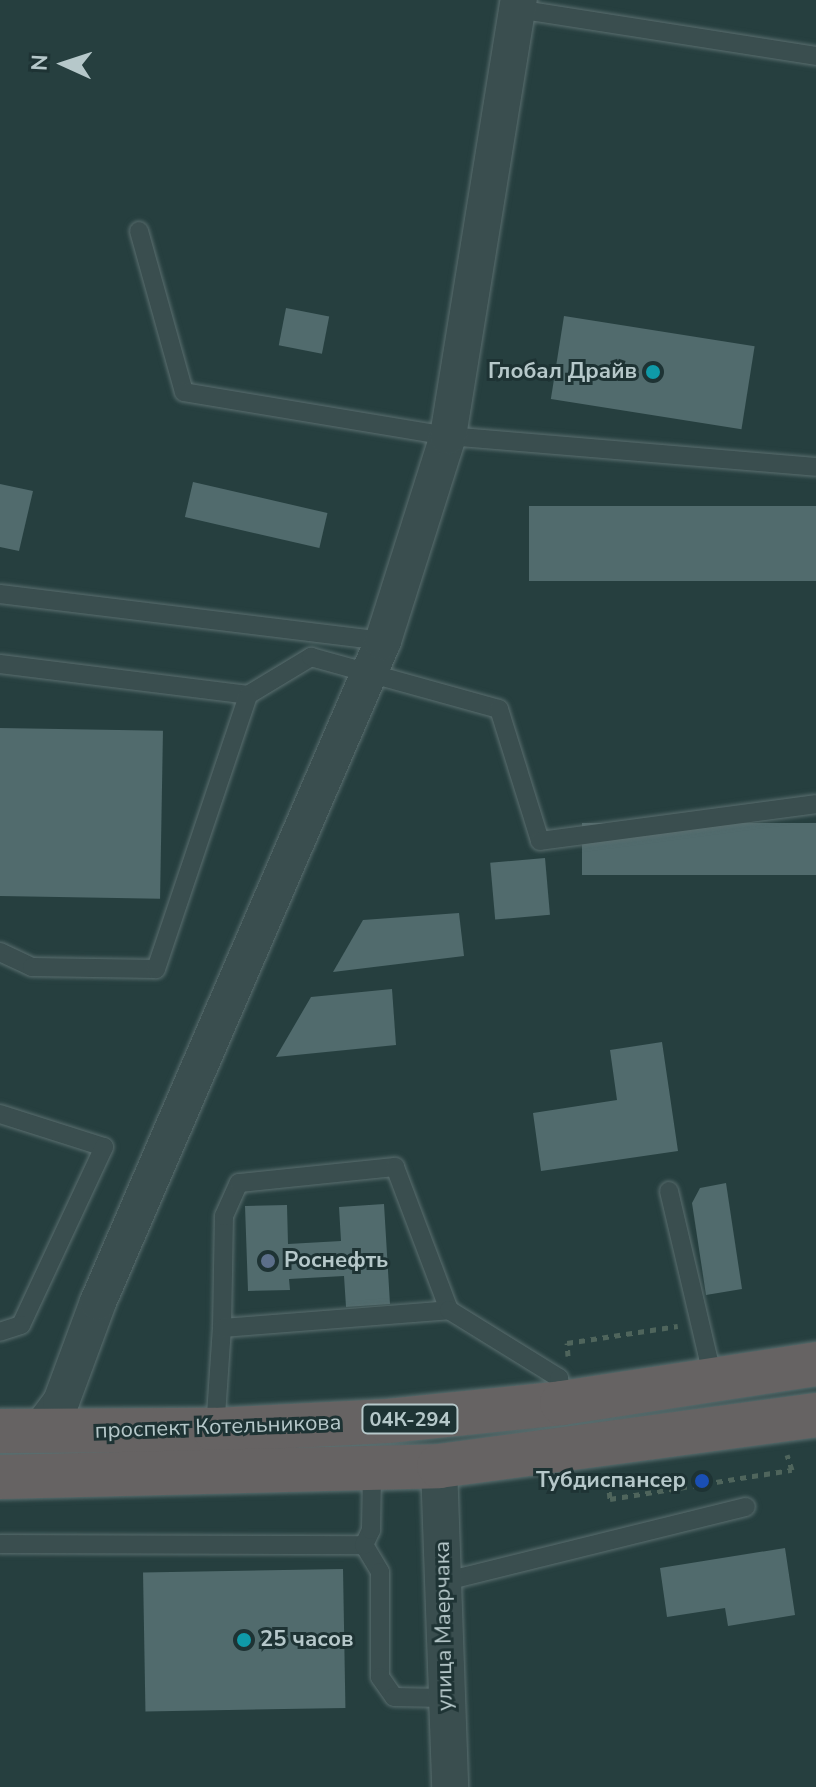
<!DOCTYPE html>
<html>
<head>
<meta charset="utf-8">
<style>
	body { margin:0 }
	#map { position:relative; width:816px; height:1787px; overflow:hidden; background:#263f3f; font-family:"Nunito Sans",sans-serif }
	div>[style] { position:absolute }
	.building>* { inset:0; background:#516b6d; transform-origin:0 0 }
	.path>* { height:5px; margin-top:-2.5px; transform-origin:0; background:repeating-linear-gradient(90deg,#4f655c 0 6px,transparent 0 12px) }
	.roads { filter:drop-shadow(0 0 2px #5a6e6f) drop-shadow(0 0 2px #5a6e6f) }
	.service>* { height:18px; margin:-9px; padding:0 9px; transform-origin:9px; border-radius:9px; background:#3a4e4f }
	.minor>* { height:36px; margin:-18px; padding:0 18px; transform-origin:18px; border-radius:18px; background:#3a4e4f }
	.trunk>* { height:44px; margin:-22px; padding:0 22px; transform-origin:22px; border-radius:22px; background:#666363 }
	.dots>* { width:22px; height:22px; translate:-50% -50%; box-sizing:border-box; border:4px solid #1e3334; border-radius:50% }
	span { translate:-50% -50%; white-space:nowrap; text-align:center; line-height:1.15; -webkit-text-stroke:6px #1e3334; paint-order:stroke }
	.shield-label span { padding:2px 6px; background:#1e3334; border:2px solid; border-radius:6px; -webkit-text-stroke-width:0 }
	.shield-label { font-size:20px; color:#b6c8ca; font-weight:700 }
	.poi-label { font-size:22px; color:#b6c8ca; font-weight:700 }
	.right { translate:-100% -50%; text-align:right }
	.left { translate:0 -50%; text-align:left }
	.street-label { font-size:22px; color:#b6c8ca }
	.north { position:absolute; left:24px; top:24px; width:80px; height:80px; -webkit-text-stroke:6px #1e3334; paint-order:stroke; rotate:273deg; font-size:22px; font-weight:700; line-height:32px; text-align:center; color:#b6c8ca }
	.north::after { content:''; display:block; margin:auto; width:28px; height:36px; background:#b6c8ca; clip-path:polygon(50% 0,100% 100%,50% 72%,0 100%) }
</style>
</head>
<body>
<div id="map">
	<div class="building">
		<i style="left:286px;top:308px;width:44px;height:38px;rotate:11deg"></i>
		<i style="left:564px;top:316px;width:193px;height:84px;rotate:9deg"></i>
		<i style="left:193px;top:482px;width:138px;height:36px;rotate:13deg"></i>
		<i style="clip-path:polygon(0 484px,33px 491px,19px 551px,0 547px)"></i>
		<i style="left:816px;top:506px;width:75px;height:287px;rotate:90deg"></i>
		<i style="left:0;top:728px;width:163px;height:168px;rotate:1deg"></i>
		<i style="left:816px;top:823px;width:52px;height:234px;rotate:90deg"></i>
		<i style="left:545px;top:858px;width:57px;height:55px;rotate:85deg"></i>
		<i style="clip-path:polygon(459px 913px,464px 956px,333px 972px,363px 920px)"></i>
		<i style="clip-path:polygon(392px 989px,396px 1045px,276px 1057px,311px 997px)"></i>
		<i style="clip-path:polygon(662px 1042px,678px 1151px,541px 1171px,533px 1113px,617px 1100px,610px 1050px)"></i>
		<i style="clip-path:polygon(726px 1183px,742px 1289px,706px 1295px,692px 1203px,700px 1188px)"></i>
		<i style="clip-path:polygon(384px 1204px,390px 1304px,346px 1307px,344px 1276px,289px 1279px,290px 1290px,248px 1291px,245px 1206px,287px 1205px,288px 1244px,341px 1241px,339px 1207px)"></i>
		<i style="clip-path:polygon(785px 1548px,795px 1615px,728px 1626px,725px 1608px,667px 1617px,660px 1568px)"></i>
		<i style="left:343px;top:1569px;width:139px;height:200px;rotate:89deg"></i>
	</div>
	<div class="path">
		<i style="left:568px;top:1356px;width:13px;rotate:-94deg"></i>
		<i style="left:567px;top:1343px;width:112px;rotate:-8.7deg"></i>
		<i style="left:608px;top:1480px;width:19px;rotate:84deg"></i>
		<i style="left:610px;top:1499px;width:184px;rotate:-9.1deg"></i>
		<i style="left:792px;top:1470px;width:16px;rotate:-108deg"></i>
	</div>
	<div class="roads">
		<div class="service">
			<i style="left:517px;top:9px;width:303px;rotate:8.9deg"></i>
			<i style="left:139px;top:231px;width:167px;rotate:74.4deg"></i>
			<i style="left:184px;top:392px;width:268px;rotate:9.5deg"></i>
			<i style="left:448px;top:436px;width:369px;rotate:4.8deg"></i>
			<i style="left:0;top:594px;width:386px;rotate:7deg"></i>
			<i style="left:0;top:664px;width:250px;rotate:7.1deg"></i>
			<i style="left:248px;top:695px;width:74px;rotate:-31.1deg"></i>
			<i style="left:311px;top:657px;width:195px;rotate:15.5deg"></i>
			<i style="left:499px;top:709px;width:138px;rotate:72.7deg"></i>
			<i style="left:540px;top:841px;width:278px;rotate:-7.6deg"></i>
			<i style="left:0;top:952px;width:35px;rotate:25deg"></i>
			<i style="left:32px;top:967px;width:124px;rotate:0.9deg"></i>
			<i style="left:156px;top:969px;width:289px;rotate:-71.4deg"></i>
			<i style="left:0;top:1114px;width:109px;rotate:17.6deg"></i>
			<i style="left:104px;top:1147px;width:196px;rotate:115deg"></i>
			<i style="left:21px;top:1325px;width:22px;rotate:162deg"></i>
			<i style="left:669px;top:1191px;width:193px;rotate:76.8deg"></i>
			<i style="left:222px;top:1328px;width:112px;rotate:-89deg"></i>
			<i style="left:224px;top:1216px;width:36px;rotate:-66deg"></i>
			<i style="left:239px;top:1183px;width:157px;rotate:-5.9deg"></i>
			<i style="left:395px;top:1167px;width:153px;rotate:69.3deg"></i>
			<i style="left:215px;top:1430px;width:102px;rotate:-86.1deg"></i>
			<i style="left:222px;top:1328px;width:228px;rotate:-4.5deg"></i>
			<i style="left:449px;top:1310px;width:129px;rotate:31.7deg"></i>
			<i style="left:559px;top:1378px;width:25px;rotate:83deg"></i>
			<i style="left:0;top:1544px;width:364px;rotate:0.2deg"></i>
			<i style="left:364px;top:1545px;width:31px;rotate:59deg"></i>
			<i style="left:380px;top:1572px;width:105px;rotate:90deg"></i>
			<i style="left:380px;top:1677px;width:24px;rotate:55deg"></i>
			<i style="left:394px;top:1697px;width:51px;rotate:1.1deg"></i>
			<i style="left:364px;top:1545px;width:17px;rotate:-65deg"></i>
			<i style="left:371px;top:1530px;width:60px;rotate:-89deg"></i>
			<i style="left:442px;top:1582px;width:313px;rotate:-13.9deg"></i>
		</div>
		<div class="minor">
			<i style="left:39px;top:1431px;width:36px;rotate:-53deg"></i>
			<i style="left:61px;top:1402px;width:107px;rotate:-69.7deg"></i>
			<i style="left:98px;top:1302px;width:720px;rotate:-66.68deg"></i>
			<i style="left:383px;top:641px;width:215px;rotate:-72.4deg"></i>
			<i style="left:448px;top:436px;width:442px;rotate:-80.8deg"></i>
			<i style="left:439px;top:1466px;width:321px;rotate:88deg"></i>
		</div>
		<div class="trunk">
			<i style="left:0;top:1431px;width:215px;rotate:-0.3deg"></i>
			<i style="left:215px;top:1430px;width:173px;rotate:-3deg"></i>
			<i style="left:388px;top:1421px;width:175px;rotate:-5.9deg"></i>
			<i style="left:562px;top:1403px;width:257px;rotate:-8.7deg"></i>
			<i style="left:0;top:1477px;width:439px;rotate:-1.4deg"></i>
			<i style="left:439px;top:1466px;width:380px;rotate:-7.7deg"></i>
		</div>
	</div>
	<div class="dots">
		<i style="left:653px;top:372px;background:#0f9aa8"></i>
		<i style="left:268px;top:1261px;background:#5c6f8a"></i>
		<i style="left:702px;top:1481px;background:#1a4fb4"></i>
		<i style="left:244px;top:1640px;background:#0f9aa8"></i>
	</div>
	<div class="shield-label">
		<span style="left:410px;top:1419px">04К-294</span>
	</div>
	<div class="poi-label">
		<span class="right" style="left:637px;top:372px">Глобал Драйв</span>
		<span class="left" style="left:284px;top:1261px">Роснефть</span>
		<span class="right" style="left:686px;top:1481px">Тубдиспансер</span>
		<span class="left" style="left:260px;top:1640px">25 часов</span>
	</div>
	<div class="street-label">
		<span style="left:218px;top:1427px;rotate:-2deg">проспект Котельникова</span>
		<span style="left:444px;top:1626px;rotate:-91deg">улица Маерчака</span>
	</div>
	<div class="north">N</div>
</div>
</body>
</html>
